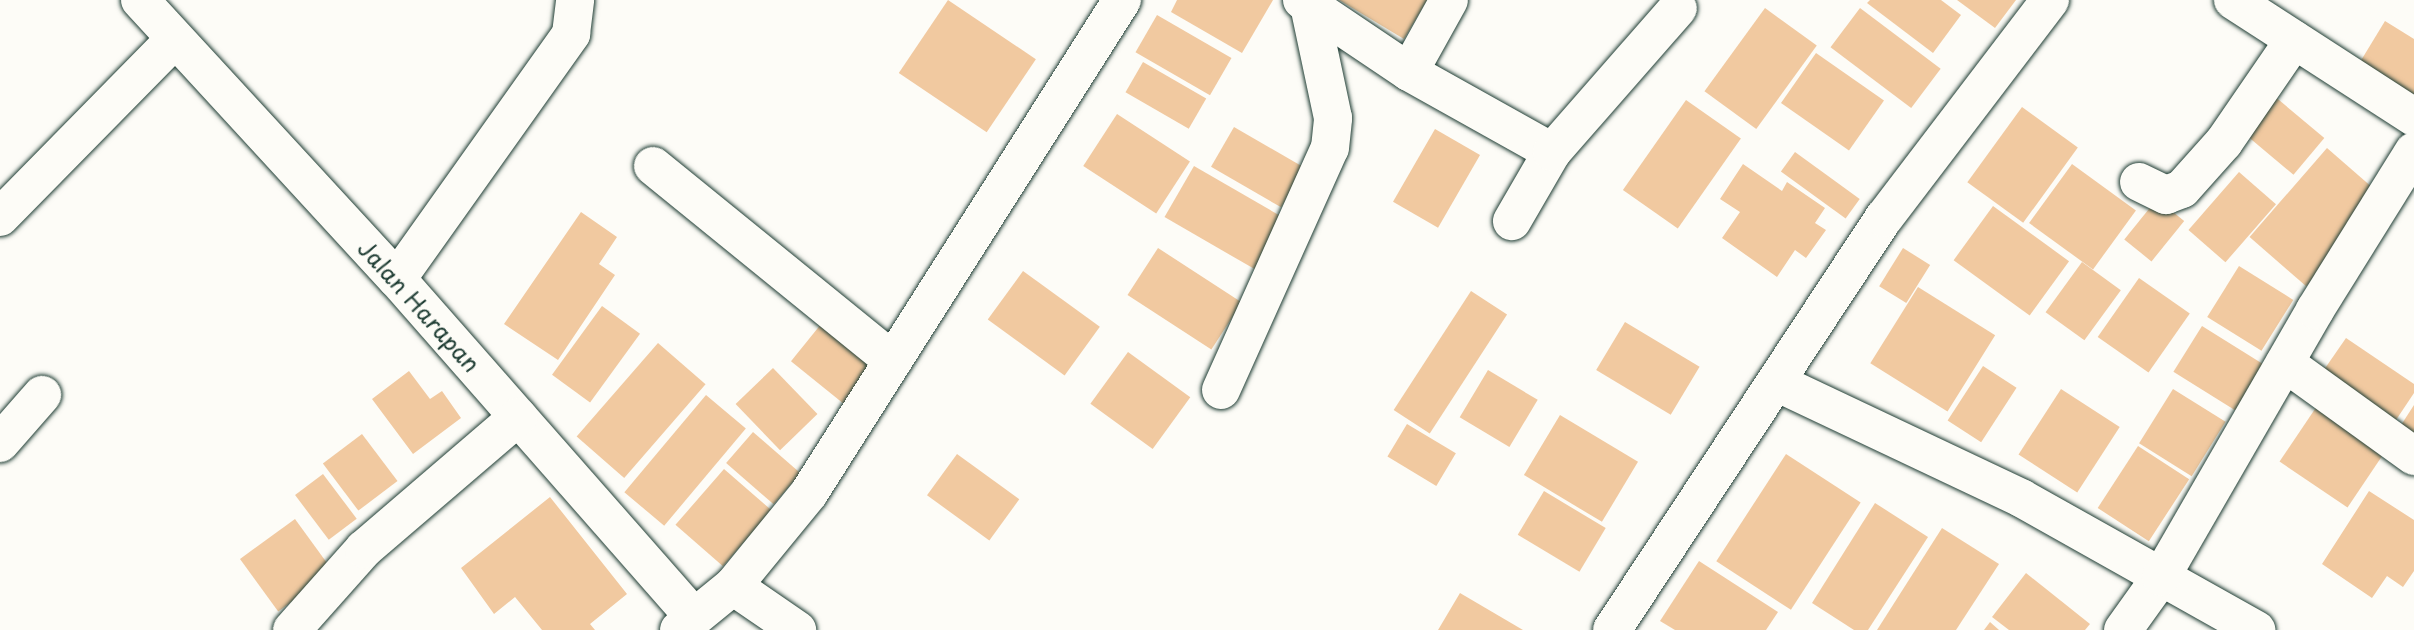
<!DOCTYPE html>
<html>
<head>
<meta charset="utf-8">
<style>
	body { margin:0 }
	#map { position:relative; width:2414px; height:630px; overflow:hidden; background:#fdfcf7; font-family:"Playpen Sans",sans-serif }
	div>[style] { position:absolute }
	.building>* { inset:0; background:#f1c9a0; transform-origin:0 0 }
	.roads { filter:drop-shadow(0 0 2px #1f3d34) drop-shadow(0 0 2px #1f3d34) }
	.minor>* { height:38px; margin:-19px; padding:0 19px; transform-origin:19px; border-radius:19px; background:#fdfcf7 }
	span { translate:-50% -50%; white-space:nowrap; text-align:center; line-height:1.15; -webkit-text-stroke:5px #fdfcf7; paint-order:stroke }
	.street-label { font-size:23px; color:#1f3d34 }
</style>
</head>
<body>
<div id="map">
	<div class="building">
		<i style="left:948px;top:0;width:106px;height:88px;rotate:34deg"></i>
		<i style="clip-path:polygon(1177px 0,1273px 0,1242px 53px,1171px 12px)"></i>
		<i style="clip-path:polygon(1339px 0,1427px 0,1404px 39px)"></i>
		<i style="clip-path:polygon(1870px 0,1941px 0,1961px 15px,1933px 53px,1867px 3px)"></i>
		<i style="clip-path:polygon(1957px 0,2016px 0,1995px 28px)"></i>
		<i style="left:1765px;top:8px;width:64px;height:103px;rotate:36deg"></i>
		<i style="left:1860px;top:8px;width:101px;height:49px;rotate:37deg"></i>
		<i style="left:1157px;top:15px;width:86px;height:43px;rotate:30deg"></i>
		<i style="clip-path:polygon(2385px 21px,2414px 39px,2414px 102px,2357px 67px)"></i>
		<i style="left:1816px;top:53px;width:83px;height:61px;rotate:35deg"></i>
		<i style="left:1143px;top:62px;width:73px;height:35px;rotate:30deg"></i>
		<i style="left:2273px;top:95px;width:67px;height:48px;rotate:40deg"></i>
		<i style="left:1686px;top:100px;width:67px;height:110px;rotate:35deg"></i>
		<i style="left:2022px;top:107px;width:69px;height:93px;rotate:36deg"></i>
		<i style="left:1117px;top:114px;width:87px;height:62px;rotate:33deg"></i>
		<i style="left:1234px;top:127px;width:81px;height:46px;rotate:30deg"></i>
		<i style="left:1435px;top:129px;width:52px;height:84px;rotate:30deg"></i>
		<i style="left:2327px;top:148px;width:75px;height:118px;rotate:41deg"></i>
		<i style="left:1795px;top:152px;width:80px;height:24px;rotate:36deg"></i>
		<i style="clip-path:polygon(1743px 164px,1782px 191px,1787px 182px,1825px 208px,1815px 223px,1826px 230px,1806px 258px,1795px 250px,1777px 277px,1722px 238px,1740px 212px,1720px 199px)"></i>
		<i style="left:2072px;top:164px;width:79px;height:73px;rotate:36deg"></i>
		<i style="left:1194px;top:166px;width:109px;height:59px;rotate:30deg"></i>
		<i style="left:2239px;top:172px;width:49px;height:77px;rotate:41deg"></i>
		<i style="left:2157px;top:199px;width:35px;height:52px;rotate:39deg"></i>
		<i style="left:1993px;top:206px;width:94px;height:67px;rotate:36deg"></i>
		<i style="clip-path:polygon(581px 212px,617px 237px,599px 264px,615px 275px,558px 360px,504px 324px)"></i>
		<i style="left:1158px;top:248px;width:100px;height:56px;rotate:33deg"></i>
		<i style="left:1903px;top:248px;width:32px;height:45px;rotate:32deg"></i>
		<i style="left:2082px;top:262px;width:48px;height:62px;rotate:36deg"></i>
		<i style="left:2239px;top:266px;width:64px;height:60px;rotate:32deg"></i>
		<i style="left:1023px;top:271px;width:95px;height:60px;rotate:36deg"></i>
		<i style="left:2139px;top:278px;width:62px;height:72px;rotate:35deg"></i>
		<i style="left:1918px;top:287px;width:91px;height:90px;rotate:32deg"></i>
		<i style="left:1471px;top:291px;width:43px;height:142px;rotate:33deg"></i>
		<i style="left:602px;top:306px;width:47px;height:85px;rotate:36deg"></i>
		<i style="left:830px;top:313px;width:69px;height:62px;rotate:39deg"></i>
		<i style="left:1625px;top:322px;width:87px;height:56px;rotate:31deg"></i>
		<i style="left:2202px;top:326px;width:77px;height:54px;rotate:32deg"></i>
		<i style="clip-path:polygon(2346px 338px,2414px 384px,2414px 393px,2392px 426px,2319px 377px)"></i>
		<i style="left:658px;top:343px;width:63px;height:124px;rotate:41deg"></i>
		<i style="left:1128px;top:352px;width:77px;height:64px;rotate:36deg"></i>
		<i style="left:1983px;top:366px;width:40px;height:65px;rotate:33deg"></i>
		<i style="left:773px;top:368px;width:64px;height:52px;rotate:46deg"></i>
		<i style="left:1488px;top:370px;width:58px;height:55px;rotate:31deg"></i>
		<i style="clip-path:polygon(409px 371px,430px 399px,442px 391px,461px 418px,413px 454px,372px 399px)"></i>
		<i style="left:2061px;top:389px;width:70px;height:78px;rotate:33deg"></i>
		<i style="left:2173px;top:389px;width:62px;height:64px;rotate:32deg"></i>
		<i style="left:706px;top:395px;width:52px;height:127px;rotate:40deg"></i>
		<i style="clip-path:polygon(2414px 405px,2414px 449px,2394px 436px)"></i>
		<i style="left:2317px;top:406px;width:82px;height:67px;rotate:34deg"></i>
		<i style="left:1560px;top:415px;width:91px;height:70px;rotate:31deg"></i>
		<i style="left:1407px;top:424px;width:57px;height:38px;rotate:31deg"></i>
		<i style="left:753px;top:432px;width:63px;height:41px;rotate:41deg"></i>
		<i style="left:362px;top:434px;width:59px;height:49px;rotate:53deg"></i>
		<i style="left:2138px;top:446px;width:61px;height:74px;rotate:33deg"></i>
		<i style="left:957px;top:454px;width:77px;height:51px;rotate:36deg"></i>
		<i style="left:1786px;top:454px;width:89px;height:128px;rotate:33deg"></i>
		<i style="left:724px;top:469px;width:63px;height:74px;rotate:41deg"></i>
		<i style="left:323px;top:474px;width:56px;height:35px;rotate:53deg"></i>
		<i style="left:1544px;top:491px;width:72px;height:51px;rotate:31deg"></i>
		<i style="clip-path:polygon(2369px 491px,2414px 520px,2414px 571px,2403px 587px,2387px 576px,2372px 598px,2322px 564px)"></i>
		<i style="clip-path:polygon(550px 497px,627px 594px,590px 624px,595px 630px,542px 630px,515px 597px,494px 614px,461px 568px)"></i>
		<i style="clip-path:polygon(1875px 503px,1928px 537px,1868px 630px,1854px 630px,1812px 603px)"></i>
		<i style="left:295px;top:519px;width:65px;height:68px;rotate:54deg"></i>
		<i style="clip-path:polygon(1942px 528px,1999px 564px,1956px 630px,1877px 630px)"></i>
		<i style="clip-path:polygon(1699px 561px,1778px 612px,1766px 630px,1675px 630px,1660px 621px)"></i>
		<i style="clip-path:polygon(2026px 573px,2090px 624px,2085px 630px,2009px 630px,1992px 617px)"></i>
		<i style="clip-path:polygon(1460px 593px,1523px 630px,1438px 630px)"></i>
		<i style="clip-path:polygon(1990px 622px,1999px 630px,1984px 630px)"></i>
	</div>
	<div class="roads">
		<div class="minor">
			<i style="left:140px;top:0;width:379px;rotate:47.4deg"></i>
			<i style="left:397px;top:279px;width:450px;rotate:48.7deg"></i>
			<i style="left:1302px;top:0;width:129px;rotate:33.9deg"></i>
			<i style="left:1409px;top:72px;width:82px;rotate:-60.9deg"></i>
			<i style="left:2233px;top:0;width:216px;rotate:32.9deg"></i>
			<i style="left:1409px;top:72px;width:164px;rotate:29.2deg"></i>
			<i style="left:1552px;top:152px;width:80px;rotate:120.1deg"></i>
			<i style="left:1552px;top:152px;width:191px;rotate:-48.8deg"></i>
			<i style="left:653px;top:166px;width:309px;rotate:39.1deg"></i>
			<i style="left:2139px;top:182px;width:30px;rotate:26deg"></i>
			<i style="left:2166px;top:195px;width:17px;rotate:-21deg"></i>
			<i style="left:2182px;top:189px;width:63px;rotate:-48.2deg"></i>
			<i style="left:2224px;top:142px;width:124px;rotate:-55.5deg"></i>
			<i style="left:0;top:217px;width:248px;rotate:-45.5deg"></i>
			<i style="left:397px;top:279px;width:301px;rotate:-54.6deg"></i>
			<i style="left:571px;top:34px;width:34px;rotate:-83deg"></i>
			<i style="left:2285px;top:363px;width:159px;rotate:35.8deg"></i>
			<i style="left:1778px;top:383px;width:269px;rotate:25.3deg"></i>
			<i style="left:2021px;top:498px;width:270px;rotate:29.3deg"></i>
			<i style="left:1221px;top:390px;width:265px;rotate:-65.8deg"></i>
			<i style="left:1330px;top:148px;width:30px;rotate:-84deg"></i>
			<i style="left:1333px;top:118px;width:116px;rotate:-102deg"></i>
			<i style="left:0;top:443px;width:64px;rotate:-48.8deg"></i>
			<i style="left:733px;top:586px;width:78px;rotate:34.5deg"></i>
			<i style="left:292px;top:630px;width:108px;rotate:-48.4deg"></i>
			<i style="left:364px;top:549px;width:203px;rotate:-40.6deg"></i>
			<i style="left:679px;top:630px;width:70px;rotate:-39.2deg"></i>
			<i style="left:733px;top:586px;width:120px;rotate:-50.7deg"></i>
			<i style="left:809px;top:493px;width:584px;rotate:-57.59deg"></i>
			<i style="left:1612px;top:630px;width:494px;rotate:-56.6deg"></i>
			<i style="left:1884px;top:218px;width:274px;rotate:-52.7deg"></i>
			<i style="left:2123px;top:630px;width:65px;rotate:-54.4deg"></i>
			<i style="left:2161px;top:577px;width:308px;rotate:-60deg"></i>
			<i style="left:2315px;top:310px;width:187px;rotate:-58.1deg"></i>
		</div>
	</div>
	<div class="street-label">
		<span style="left:419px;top:306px;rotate:48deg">Jalan Harapan</span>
	</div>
</div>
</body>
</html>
